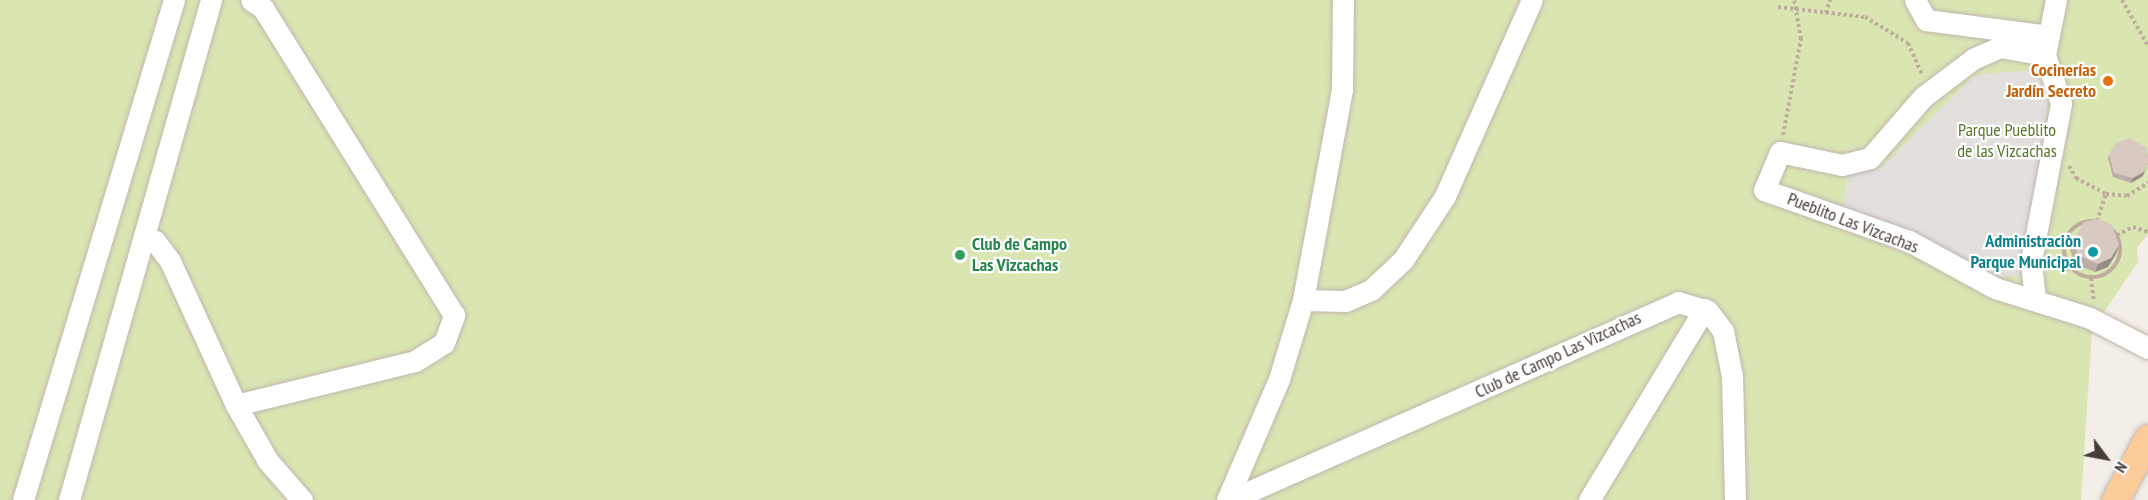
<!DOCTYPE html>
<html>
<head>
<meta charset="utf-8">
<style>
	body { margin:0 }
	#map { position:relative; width:2148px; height:500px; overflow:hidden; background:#f3eee8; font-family:"PT Sans Narrow",sans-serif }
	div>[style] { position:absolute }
	.green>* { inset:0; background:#d9e6b2 }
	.parking>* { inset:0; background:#e2dfdd }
	.path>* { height:4px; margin-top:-2px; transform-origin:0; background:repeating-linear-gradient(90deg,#c0ac9c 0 3px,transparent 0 6px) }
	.path>.ring { margin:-2px; padding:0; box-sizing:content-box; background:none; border:4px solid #c0ac9c; border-radius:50% }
	.roads { filter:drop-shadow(0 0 2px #c2b6ae) drop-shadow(0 0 2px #c2b6ae) }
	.minor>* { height:21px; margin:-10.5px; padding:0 10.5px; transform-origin:10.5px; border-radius:10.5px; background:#fff }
	.major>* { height:27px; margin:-13.5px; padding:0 13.5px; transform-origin:13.5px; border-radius:13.5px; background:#fbcb9a }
	.wall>* { inset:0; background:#baaea6 }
	.shaded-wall>* { inset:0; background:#978d87 }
	.building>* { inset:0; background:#d8cac1 }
	.dots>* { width:16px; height:16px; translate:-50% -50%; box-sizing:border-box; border:3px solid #fff; border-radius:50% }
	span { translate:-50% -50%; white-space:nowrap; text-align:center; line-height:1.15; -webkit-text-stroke:4.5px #fff; paint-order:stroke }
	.food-label { font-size:18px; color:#c56008; font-weight:700 }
	.right { translate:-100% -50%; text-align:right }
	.park-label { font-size:18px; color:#57772c }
	.street-label { font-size:18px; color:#463d37 }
	.culture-label { font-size:18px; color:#0d838f; font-weight:700 }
	.leisure-label { font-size:18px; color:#27864d; font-weight:700 }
	.left { translate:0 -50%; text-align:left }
	.north { position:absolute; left:2076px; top:428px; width:60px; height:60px; -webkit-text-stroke:4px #fff; paint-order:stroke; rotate:122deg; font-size:16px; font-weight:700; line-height:24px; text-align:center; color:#463d37 }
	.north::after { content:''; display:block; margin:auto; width:21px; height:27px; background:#463d37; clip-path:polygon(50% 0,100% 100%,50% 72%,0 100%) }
</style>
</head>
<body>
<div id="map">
	<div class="green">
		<i style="clip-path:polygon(0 0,2148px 0,2148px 234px,2137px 247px,2138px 262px,2092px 330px,2081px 500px,0 500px)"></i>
	</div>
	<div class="parking">
		<i style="clip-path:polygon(2035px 70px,2051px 84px,2022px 277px,1986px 276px,1842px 212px,1848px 174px,1879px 169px,1975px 75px)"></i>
	</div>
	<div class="path">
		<i style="left:2122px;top:0;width:53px;rotate:60.5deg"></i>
		<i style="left:1778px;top:7px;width:88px;rotate:6.6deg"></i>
		<i style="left:1865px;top:17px;width:50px;rotate:31.2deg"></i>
		<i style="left:1908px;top:43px;width:35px;rotate:66deg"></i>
		<i style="left:1826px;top:13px;width:14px;rotate:-73deg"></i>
		<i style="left:1783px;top:135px;width:98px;rotate:-79.4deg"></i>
		<i style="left:1801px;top:39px;width:40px;rotate:-100deg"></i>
		<i style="left:2069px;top:166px;width:14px;rotate:60deg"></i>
		<i style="left:2076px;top:178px;width:34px;rotate:28deg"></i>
		<i style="left:2106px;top:194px;width:21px;rotate:5deg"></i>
		<i style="left:2127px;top:196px;width:25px;rotate:-32deg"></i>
		<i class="ring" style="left:2064px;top:221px;width:52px;height:52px"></i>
		<i style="left:2097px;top:221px;width:28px;rotate:-72deg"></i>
		<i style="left:2117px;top:235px;width:18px;rotate:-27deg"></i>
		<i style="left:2133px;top:227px;width:16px;rotate:18deg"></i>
		<i style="left:2049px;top:264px;width:25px;rotate:14deg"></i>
		<i style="left:2091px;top:278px;width:23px;rotate:83deg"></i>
	</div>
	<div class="roads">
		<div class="minor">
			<i style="left:1915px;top:0;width:23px;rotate:61deg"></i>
			<i style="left:1926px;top:20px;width:124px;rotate:7.4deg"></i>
			<i style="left:2045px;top:55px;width:46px;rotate:-169.9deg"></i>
			<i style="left:2000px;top:47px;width:30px;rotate:156deg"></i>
			<i style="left:1973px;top:59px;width:63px;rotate:142.8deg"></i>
			<i style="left:1923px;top:97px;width:81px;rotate:131deg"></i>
			<i style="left:1870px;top:158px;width:29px;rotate:166deg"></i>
			<i style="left:1842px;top:165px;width:63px;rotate:-168.2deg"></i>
			<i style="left:1780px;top:152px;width:41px;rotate:112.8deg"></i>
			<i style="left:1764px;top:190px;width:154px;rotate:19.4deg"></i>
			<i style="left:1909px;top:241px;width:98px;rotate:28.7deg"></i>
			<i style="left:1995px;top:288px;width:100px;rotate:17.5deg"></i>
			<i style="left:2090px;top:318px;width:65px;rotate:27.3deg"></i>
			<i style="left:144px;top:237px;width:12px;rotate:20deg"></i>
			<i style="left:155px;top:241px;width:25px;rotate:53deg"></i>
			<i style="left:170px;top:261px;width:158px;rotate:65.4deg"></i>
			<i style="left:236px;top:405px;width:64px;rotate:60.3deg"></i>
			<i style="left:268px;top:461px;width:52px;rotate:48.9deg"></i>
			<i style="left:1303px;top:300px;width:42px;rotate:1.4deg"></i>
			<i style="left:1345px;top:301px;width:28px;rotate:-23deg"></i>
			<i style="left:1371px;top:290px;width:44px;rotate:-43.2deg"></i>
			<i style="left:1403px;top:260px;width:77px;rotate:-56.7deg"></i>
			<i style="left:1445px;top:196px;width:214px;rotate:-66.1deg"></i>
			<i style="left:2035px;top:300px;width:39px;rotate:-96deg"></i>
			<i style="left:2031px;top:261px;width:161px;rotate:-79.2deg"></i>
			<i style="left:2061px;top:103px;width:51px;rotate:-108.4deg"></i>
			<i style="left:2045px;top:55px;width:56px;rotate:-78.7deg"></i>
			<i style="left:236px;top:405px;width:184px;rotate:-13.8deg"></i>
			<i style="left:415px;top:361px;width:34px;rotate:-32deg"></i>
			<i style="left:444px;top:343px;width:30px;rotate:-70deg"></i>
			<i style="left:454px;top:315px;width:362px;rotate:-121.9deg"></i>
			<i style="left:263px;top:8px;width:14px;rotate:-146deg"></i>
			<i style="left:23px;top:500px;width:522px;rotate:-73.2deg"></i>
			<i style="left:69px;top:500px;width:520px;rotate:-74.15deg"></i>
			<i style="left:1227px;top:500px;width:132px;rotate:-66.7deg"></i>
			<i style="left:1279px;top:379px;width:83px;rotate:-73.1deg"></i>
			<i style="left:1303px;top:300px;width:214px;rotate:-79.5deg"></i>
			<i style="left:1342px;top:90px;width:90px;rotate:-89.4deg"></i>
			<i style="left:1230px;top:500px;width:490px;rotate:-23.8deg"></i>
			<i style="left:1678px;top:302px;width:31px;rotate:17deg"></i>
			<i style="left:1708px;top:311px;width:25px;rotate:53deg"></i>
			<i style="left:1723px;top:331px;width:46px;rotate:78.7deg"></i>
			<i style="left:1732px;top:376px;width:124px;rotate:88.6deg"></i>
			<i style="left:1589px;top:500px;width:223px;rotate:-58.9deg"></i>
		</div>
		<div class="major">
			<i style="left:2115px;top:500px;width:70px;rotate:-62deg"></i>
		</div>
	</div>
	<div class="wall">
		<i style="clip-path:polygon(2109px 154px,2143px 176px,2131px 183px,2113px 177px,2108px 158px)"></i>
		<i style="clip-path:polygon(2073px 241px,2116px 254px,2108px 267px,2095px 272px,2075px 264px,2070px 249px)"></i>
	</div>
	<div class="shaded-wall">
		<i style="clip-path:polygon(2148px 163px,2143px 176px,2131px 183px,2133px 178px)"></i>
		<i style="clip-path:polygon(2119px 245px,2116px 254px,2108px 267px,2095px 272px,2098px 264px)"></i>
	</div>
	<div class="building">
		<i style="clip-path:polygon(2129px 138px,2146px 147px,2148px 155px,2148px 163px,2144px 172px,2133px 178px,2114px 173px,2109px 154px,2116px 143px)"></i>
		<i style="clip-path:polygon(2098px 219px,2112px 225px,2119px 245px,2111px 258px,2098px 264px,2078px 255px,2073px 241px,2084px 222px)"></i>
	</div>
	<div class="dots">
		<i style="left:2108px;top:81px;background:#e8710a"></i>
		<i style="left:2093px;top:252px;background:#0f9aa8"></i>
		<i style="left:960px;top:255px;background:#2e9e5b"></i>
	</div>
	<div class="food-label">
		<span class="right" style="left:2096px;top:81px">Cocinerías<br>Jardín Secreto</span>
	</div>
	<div class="park-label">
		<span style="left:2007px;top:141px">Parque Pueblito<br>de las Vizcachas</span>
	</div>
	<div class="street-label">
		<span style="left:1853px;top:223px;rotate:21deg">Pueblito Las Vizcachas</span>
		<span style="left:1558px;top:355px;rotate:-25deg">Club de Campo Las Vizcachas</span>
	</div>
	<div class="culture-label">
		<span class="right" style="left:2081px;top:252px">Administraciòn<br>Parque Municipal</span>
	</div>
	<div class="leisure-label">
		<span class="left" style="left:972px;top:255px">Club de Campo<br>Las Vizcachas</span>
	</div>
	<div class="north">N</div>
</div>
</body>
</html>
